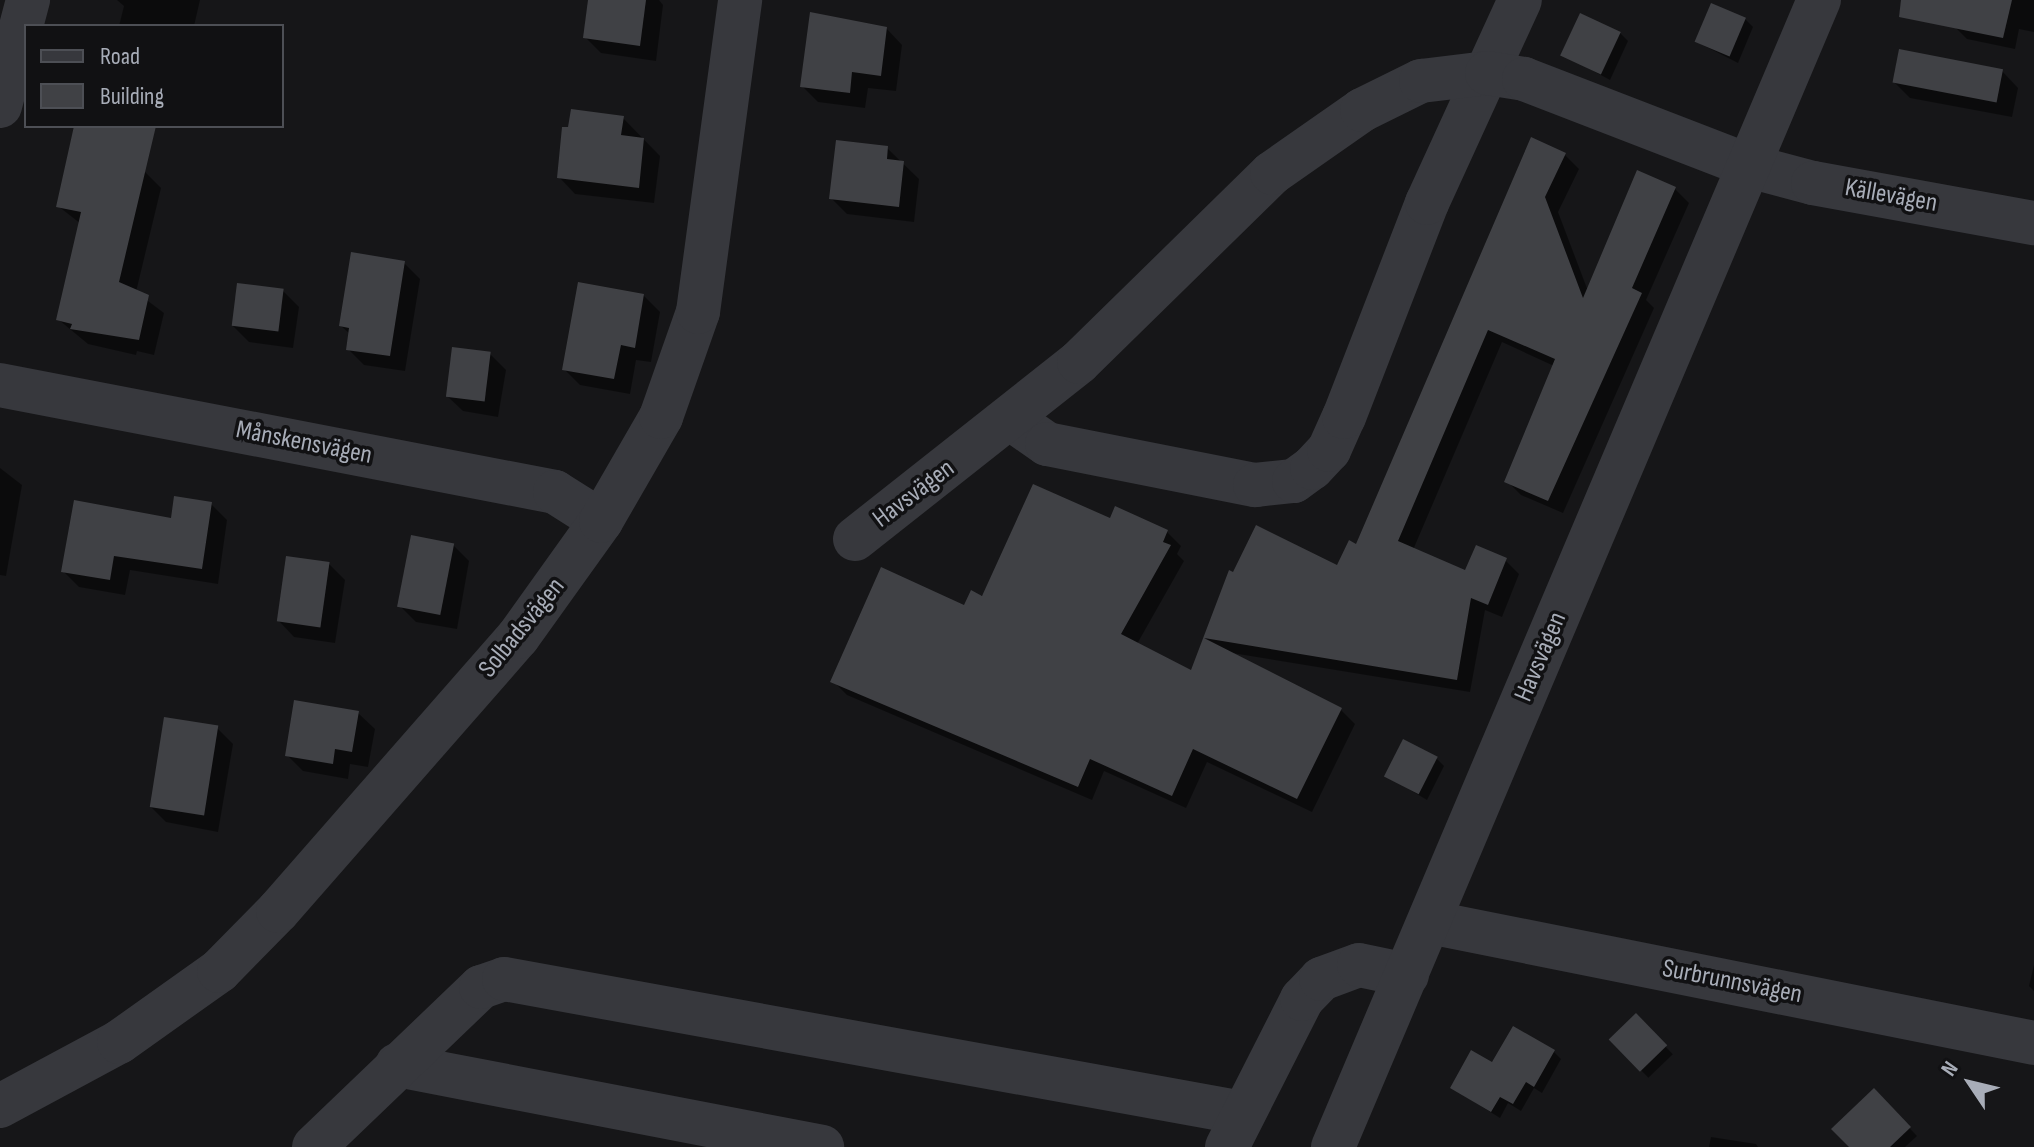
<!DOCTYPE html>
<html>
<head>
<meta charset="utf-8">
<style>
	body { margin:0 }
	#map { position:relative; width:2034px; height:1147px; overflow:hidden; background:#161618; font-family:"Sofia Sans Condensed",sans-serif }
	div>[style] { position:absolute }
	.shadow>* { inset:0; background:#0007; transform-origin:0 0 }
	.building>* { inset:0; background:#404145; transform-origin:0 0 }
	.minor>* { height:44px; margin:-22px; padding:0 22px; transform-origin:22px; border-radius:22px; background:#37383d }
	span { translate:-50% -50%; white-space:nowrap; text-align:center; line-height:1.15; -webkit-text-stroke:7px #111113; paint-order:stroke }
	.street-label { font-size:26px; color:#a8adb8 }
	.legend { position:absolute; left:24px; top:24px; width:260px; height:104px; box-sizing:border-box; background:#111113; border:2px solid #4d4f55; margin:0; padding:10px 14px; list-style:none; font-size:24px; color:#a8adb8 }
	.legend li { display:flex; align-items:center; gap:16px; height:40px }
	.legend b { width:40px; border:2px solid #4d4f55 }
	.north { position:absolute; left:1930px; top:1043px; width:80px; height:80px; -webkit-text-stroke:6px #111113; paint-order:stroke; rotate:305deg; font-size:22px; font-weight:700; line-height:32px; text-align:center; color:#a8adb8 }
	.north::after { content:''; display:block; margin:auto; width:28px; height:36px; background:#a8adb8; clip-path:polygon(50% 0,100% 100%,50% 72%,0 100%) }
</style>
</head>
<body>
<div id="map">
	<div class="shadow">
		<i style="clip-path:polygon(117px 0,200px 0,194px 26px,119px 26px,124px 6px)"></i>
		<i style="clip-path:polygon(590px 0,659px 0,663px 5px,656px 61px,601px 53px,585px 37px)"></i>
		<i style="clip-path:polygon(1961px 0,2034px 0,2034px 32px,2019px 29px,2015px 49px,1967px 39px,1955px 27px)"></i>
		<i style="clip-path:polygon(812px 14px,886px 28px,902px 45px,896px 91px,868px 88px,865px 108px,818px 102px,802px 86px)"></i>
		<i style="clip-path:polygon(1745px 19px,1753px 27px,1738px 63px,1697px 42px)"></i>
		<i style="clip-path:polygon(1620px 33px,1628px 41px,1610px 80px,1564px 55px)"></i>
		<i style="clip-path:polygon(2002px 71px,2018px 88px,2012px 117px,1910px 98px,1894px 82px)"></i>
		<i style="clip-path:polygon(623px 118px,660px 156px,654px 203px,575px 194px,559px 177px)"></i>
		<i style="clip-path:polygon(887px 148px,919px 179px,914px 222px,847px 214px,831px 198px)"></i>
		<i style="clip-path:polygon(1565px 155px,1579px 169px,1558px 212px,1588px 291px,1675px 189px,1689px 203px,1646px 300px,1654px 308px,1563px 513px,1521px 495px,1507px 481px,1554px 366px,1502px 342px,1413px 550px,1466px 573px,1505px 560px,1519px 574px,1502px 617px,1485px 610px,1470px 692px,1232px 653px,1341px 710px,1355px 724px,1312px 812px,1207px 762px,1186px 808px,1104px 771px,1092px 800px,847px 695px,833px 681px,1111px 521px,1167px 532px,1181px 546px,1177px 554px,1184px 561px,1137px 644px,1192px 672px,1230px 573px,1338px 568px,1357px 546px)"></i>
		<i style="clip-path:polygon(145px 172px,161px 188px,136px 292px,164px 313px,154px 355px,137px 351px,136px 355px,88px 344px,59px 320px,81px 224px,58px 206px)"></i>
		<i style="clip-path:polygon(404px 263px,420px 279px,405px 371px,364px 365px,348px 349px,350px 334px,341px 326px)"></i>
		<i style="clip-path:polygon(283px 291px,299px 307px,293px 348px,249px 342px,233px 326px)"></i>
		<i style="clip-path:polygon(643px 295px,660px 312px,651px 362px,636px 360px,630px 394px,580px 385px,564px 369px)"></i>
		<i style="clip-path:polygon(490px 354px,506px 370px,498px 417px,463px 411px,446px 395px)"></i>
		<i style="clip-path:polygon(0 468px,22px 485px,6px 576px,0 575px)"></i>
		<i style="clip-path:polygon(211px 504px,227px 520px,218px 584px,130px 570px,125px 595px,79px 587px,63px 571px)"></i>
		<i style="clip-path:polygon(453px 545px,469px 561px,457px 629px,416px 622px,400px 606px)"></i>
		<i style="clip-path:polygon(329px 564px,345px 580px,335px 643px,294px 637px,278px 620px)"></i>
		<i style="clip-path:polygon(358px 713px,375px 729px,368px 767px,350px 764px,348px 779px,303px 771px,287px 755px)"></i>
		<i style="clip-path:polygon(217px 728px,233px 744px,218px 832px,166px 822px,150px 806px)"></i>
		<i style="clip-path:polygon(1437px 759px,1444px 766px,1427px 800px,1387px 776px)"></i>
		<i style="clip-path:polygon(2034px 965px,2034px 991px,2029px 986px)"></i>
		<i style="left:1636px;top:1016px;width:53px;height:34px;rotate:46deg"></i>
		<i style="clip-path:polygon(1554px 1052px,1561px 1059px,1542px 1093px,1534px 1088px,1521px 1111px,1508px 1103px,1500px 1118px,1452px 1088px)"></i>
		<i style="clip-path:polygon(1874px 1091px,1917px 1136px,1905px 1147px,1852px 1147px)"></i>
		<i style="clip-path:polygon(1711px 1137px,1756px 1144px,1758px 1147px,1709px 1147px)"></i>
	</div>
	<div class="building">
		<i style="clip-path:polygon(588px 0,646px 0,640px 46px,583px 38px)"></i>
		<i style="clip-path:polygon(1901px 0,2012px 0,2003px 38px,1899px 17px)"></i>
		<i style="left:1711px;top:3px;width:38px;height:42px;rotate:23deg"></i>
		<i style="clip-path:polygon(810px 12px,887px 27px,881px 76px,852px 72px,850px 93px,800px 87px)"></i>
		<i style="left:1580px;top:13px;width:45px;height:47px;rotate:25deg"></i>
		<i style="left:1899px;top:49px;width:106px;height:34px;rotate:11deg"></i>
		<i style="clip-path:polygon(571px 109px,624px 116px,621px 135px,644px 138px,639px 188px,557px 178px,562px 127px,568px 127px)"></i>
		<i style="clip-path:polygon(74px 126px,156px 126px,119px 282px,149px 295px,139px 340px,70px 329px,72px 324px,56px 320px,81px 212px,56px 207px)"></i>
		<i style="clip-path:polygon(1531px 137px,1566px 153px,1545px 197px,1583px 298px,1637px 170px,1676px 187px,1632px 288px,1642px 293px,1548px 501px,1504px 482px,1555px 359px,1488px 330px,1398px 541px,1465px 570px,1476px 545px,1507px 558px,1488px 605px,1471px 598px,1457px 680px,1204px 638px,1342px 708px,1297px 799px,1193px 749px,1172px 796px,1090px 759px,1078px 787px,830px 682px,881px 567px,964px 605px,971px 590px,982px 596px,1033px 484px,1110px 518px,1115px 506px,1168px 530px,1163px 542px,1171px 545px,1121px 634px,1191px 670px,1229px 570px,1233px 572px,1256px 525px,1337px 565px,1349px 540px,1356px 544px)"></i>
		<i style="clip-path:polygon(836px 140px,888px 146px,887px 159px,904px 161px,899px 207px,829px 199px)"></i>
		<i style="clip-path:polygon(351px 252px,405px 261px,390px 356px,346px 350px,349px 328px,339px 326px)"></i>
		<i style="clip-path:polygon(578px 282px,644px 294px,635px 348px,621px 345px,614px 379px,562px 370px)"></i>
		<i style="left:237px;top:283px;width:47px;height:43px;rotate:7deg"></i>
		<i style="left:452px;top:347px;width:39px;height:50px;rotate:7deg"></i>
		<i style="clip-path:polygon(174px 496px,212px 502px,202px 569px,114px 556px,110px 580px,61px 572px,74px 500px,171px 518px)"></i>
		<i style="left:411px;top:535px;width:44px;height:73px;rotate:11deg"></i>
		<i style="left:286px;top:556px;width:44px;height:66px;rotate:8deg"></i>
		<i style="clip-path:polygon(294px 700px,359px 711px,352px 752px,335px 749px,333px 764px,285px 756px)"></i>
		<i style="left:164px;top:717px;width:55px;height:91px;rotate:9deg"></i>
		<i style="left:1403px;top:739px;width:39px;height:42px;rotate:27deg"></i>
		<i style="left:1636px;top:1013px;width:45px;height:38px;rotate:46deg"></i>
		<i style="clip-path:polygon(1513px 1026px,1555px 1050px,1534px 1087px,1526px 1082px,1513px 1104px,1500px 1097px,1491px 1112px,1450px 1088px,1471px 1050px,1492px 1062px)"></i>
		<i style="clip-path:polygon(1874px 1088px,1911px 1127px,1890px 1147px,1849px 1147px,1831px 1129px)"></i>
	</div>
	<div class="minor">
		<i style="left:0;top:106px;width:110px;rotate:-75.2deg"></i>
		<i style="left:0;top:385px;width:565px;rotate:10.91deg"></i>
		<i style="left:555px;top:492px;width:54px;rotate:32.2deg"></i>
		<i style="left:1011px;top:419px;width:44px;rotate:34.8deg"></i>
		<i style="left:1047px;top:444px;width:212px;rotate:11.2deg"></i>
		<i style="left:1255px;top:485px;width:39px;rotate:-6deg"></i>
		<i style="left:1294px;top:481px;width:22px;rotate:-36deg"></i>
		<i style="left:1312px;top:468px;width:25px;rotate:-47deg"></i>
		<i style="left:1329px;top:450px;width:36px;rotate:-66deg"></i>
		<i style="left:1344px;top:417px;width:230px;rotate:-68.8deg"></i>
		<i style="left:1427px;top:203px;width:223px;rotate:-65.4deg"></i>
		<i style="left:855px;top:539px;width:285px;rotate:-38.3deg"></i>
		<i style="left:1079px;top:362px;width:270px;rotate:-44.4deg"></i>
		<i style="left:1272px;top:173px;width:110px;rotate:-35deg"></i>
		<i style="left:1362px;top:110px;width:66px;rotate:-26.2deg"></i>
		<i style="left:1421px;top:81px;width:66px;rotate:-6.9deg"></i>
		<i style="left:1487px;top:73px;width:37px;rotate:9deg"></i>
		<i style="left:1524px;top:79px;width:241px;rotate:21.1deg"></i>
		<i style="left:1749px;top:166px;width:66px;rotate:14.9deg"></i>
		<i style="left:1813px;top:183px;width:225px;rotate:10.3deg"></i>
		<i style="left:1429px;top:922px;width:617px;rotate:11.31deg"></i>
		<i style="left:397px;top:1065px;width:433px;rotate:10.9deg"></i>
		<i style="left:0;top:1106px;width:135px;rotate:-28.3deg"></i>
		<i style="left:119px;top:1042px;width:123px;rotate:-35.4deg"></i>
		<i style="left:219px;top:971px;width:84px;rotate:-45.5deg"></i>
		<i style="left:278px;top:911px;width:364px;rotate:-48.8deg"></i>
		<i style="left:518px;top:637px;width:143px;rotate:-54.4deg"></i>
		<i style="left:601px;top:521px;width:120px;rotate:-60deg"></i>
		<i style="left:661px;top:417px;width:111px;rotate:-70.6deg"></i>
		<i style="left:698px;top:312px;width:315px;rotate:-82.3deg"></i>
		<i style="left:314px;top:1147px;width:231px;rotate:-43.8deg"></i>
		<i style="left:481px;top:987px;width:24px;rotate:-19deg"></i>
		<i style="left:504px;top:979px;width:750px;rotate:10.29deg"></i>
		<i style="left:1227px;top:1147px;width:166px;rotate:-63.1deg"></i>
		<i style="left:1302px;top:999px;width:28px;rotate:-46deg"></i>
		<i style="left:1321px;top:979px;width:40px;rotate:-20.2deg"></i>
		<i style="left:1359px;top:965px;width:49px;rotate:11.8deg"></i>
		<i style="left:1333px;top:1147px;width:1246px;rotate:-67.04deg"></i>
	</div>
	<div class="street-label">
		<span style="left:1891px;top:196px;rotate:10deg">Källevägen</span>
		<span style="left:304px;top:443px;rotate:11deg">Månskensvägen</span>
		<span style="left:914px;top:494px;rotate:-37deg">Havsvägen</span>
		<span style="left:522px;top:628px;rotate:-51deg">Solbadsvägen</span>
		<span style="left:1541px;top:657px;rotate:-67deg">Havsvägen</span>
		<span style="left:1732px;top:982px;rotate:11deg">Surbrunnsvägen</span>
	</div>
	<ul class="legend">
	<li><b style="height:10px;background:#37383d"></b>Road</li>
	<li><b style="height:22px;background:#404145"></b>Building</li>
	</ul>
	<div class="north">N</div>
</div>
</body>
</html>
